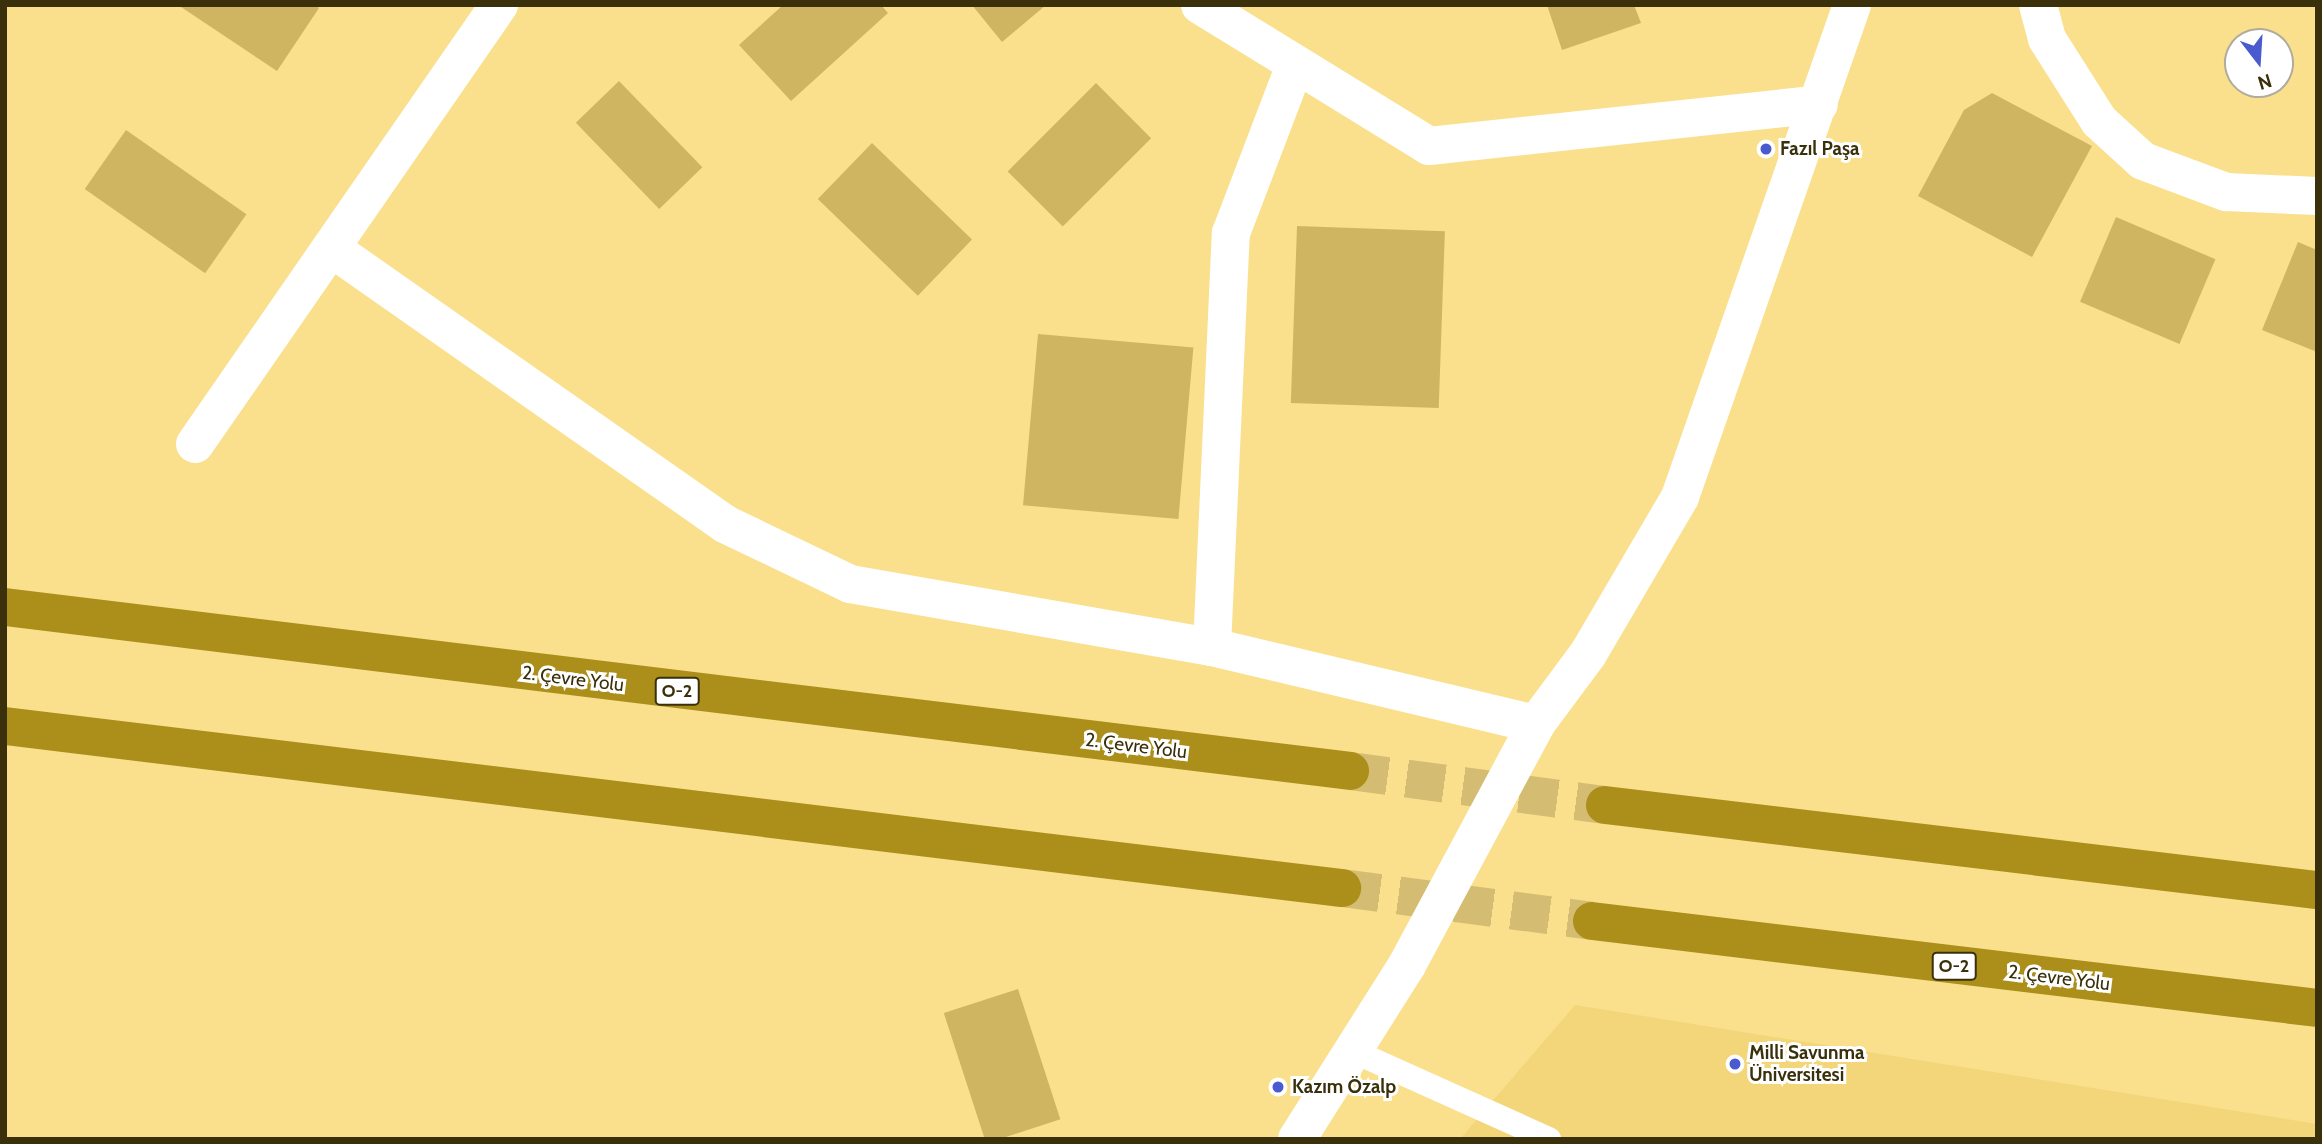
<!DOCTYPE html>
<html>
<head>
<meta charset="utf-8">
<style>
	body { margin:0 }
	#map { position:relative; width:2322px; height:1144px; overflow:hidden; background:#fae08c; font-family:Cabin,sans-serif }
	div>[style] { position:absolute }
	.built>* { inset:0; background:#f3d679 }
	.building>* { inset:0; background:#cfb562; transform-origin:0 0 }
	.motorway-tunnel>* { height:38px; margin-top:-19px; transform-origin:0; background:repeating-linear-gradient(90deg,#d4bd72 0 38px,transparent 0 57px) }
	.service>* { height:24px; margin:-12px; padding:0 12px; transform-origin:12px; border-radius:12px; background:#fff }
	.minor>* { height:38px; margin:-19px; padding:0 19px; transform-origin:19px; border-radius:19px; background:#fff }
	.motorway>* { height:38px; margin:-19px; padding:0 19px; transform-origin:19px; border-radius:19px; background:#ac8e1b }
	.dots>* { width:19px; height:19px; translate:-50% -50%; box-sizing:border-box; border:4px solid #fff; border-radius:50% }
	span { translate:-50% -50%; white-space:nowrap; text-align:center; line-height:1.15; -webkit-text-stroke:6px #fff; paint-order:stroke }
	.shield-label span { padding:2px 5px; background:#fff; border:2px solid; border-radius:5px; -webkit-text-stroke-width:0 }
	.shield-label { font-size:18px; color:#3a300b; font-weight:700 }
	.poi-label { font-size:19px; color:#3a300b; font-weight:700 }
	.left { translate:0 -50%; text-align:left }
	.street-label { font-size:19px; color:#3a300b }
	.frame { position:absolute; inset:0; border:7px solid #3a300b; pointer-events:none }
	.north { position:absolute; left:2224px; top:28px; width:70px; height:70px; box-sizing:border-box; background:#fff; border:2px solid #b0ac9d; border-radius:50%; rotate:163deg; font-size:19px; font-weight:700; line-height:28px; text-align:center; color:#3a300b }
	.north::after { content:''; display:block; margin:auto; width:24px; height:32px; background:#4a5acf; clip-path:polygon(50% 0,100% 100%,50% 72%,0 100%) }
</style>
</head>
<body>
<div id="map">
	<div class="built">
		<i style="clip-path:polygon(1575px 1005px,2317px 1124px,2317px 1139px,1460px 1139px)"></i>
	</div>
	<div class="building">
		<i style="clip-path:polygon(178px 5px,315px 5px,319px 8px,277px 71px)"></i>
		<i style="clip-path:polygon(783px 5px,881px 5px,888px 13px,791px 101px,739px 45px)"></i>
		<i style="clip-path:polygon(972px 5px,1046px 5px,1002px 42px)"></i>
		<i style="clip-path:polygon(1547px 5px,1634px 5px,1641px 23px,1562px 50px)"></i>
		<i style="left:619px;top:81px;width:120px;height:60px;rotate:46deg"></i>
		<i style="left:1096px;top:83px;width:78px;height:125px;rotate:45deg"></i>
		<i style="clip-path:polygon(1992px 93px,2092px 146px,2032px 257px,1918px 196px,1964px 110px)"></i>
		<i style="left:126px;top:130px;width:147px;height:72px;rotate:35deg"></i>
		<i style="left:872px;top:143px;width:139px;height:78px;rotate:44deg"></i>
		<i style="left:2116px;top:217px;width:108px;height:92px;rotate:23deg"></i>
		<i style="left:1297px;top:226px;width:148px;height:177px;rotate:2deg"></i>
		<i style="clip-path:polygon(2298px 242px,2317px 250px,2317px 352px,2262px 330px)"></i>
		<i style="left:1038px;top:334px;width:156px;height:172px;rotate:5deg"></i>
		<i style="left:1018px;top:989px;width:137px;height:78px;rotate:72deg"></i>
	</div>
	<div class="motorway-tunnel">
		<i style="left:1350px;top:771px;width:257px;rotate:7.6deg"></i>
		<i style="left:1342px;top:888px;width:252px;rotate:7.5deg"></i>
	</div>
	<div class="service">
		<i style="left:1353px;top:1051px;width:215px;rotate:24.2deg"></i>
	</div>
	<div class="minor">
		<i style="left:1200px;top:5px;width:269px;rotate:31.6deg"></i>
		<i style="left:1429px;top:146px;width:392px;rotate:-6.1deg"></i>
		<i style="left:2038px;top:5px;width:35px;rotate:75deg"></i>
		<i style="left:2047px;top:39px;width:97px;rotate:57.6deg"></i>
		<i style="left:2099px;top:121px;width:59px;rotate:42.3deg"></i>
		<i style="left:2143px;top:161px;width:89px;rotate:20.5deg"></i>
		<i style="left:2226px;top:192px;width:91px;rotate:2.5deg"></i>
		<i style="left:331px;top:248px;width:481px;rotate:35deg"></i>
		<i style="left:725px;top:524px;width:139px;rotate:25.6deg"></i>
		<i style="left:850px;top:584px;width:367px;rotate:9.9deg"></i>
		<i style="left:1212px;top:647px;width:333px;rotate:13.4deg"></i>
		<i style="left:195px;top:444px;width:534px;rotate:-55.3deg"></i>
		<i style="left:1212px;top:647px;width:414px;rotate:-87.4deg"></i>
		<i style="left:1231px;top:233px;width:180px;rotate:-69.1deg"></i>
		<i style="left:1297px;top:1139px;width:206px;rotate:-57.7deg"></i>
		<i style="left:1407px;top:965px;width:273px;rotate:-61.8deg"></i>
		<i style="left:1536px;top:724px;width:87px;rotate:-53.4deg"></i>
		<i style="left:1588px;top:654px;width:182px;rotate:-59.6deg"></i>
		<i style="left:1680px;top:497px;width:521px;rotate:-70.73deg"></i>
	</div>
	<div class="motorway">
		<i style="left:5px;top:607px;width:1355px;rotate:6.95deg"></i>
		<i style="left:5px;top:726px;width:1347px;rotate:6.91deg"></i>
		<i style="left:1605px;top:805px;width:717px;rotate:6.81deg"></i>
		<i style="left:1592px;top:921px;width:730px;rotate:6.84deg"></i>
	</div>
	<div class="dots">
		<i style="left:1766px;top:149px;background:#4a5acf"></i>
		<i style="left:1735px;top:1064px;background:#4a5acf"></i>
		<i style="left:1278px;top:1087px;background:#4a5acf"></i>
	</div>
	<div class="shield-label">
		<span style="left:677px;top:691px">O-2</span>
		<span style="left:1954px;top:966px">O-2</span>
	</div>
	<div class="poi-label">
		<span class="left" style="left:1780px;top:149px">Fazıl Paşa</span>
		<span class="left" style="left:1749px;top:1064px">Milli Savunma<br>Üniversitesi</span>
		<span class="left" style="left:1292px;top:1087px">Kazım Özalp</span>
	</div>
	<div class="street-label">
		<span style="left:573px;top:679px;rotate:7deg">2. Çevre Yolu</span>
		<span style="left:1136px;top:746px;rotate:7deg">2. Çevre Yolu</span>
		<span style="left:2059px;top:978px;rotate:7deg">2. Çevre Yolu</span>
	</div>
	<div class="frame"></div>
	<div class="north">N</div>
</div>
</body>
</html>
